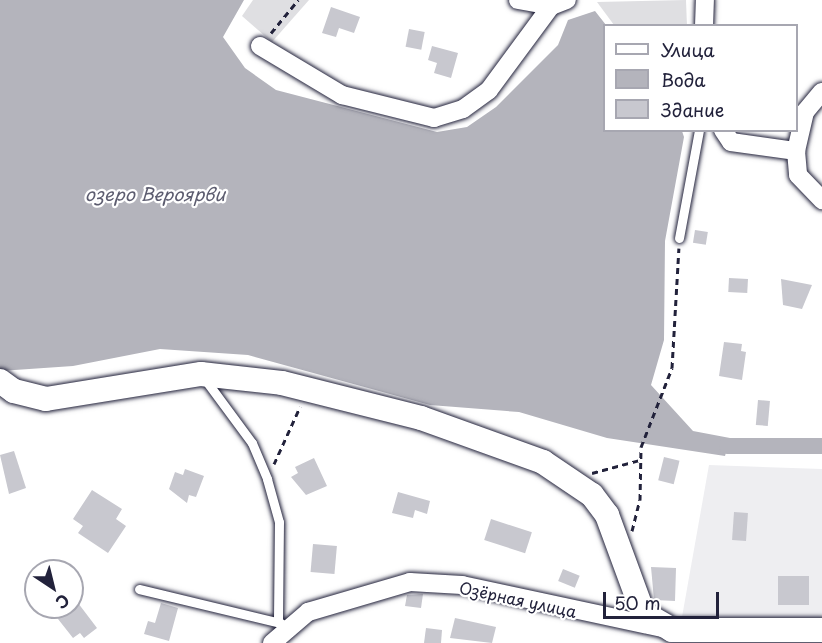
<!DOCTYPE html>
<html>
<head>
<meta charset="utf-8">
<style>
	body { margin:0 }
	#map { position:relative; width:822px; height:643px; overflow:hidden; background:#fff; font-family:"Playpen Sans",sans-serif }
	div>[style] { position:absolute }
	.built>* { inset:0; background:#eeeef1 }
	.green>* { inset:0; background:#dfdfe2 }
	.water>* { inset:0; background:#b4b4bc }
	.canal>* { height:16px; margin:-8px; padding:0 8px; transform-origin:8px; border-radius:8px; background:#b4b4bc }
	.building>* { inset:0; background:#c8c8cf; transform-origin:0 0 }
	.path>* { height:3px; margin-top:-1.5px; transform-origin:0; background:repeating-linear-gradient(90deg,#22223b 0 6px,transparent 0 10.5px) }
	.roads { filter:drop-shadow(0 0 2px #22223b) drop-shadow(0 0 2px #22223b) }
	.lane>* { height:9px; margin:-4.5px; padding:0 4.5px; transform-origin:4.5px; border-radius:4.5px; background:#fff }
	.street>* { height:18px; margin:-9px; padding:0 9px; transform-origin:9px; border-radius:9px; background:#fff }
	.secondary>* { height:24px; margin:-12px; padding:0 12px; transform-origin:12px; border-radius:12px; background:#fff }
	span { translate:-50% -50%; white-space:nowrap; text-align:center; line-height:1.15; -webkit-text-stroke:4.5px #fff; paint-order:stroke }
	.street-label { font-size:16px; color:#22223b }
	.water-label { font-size:18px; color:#5c5c6f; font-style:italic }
	.legend { position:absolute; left:603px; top:24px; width:195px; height:108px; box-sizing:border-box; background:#fff; border:2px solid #a7a7b1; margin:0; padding:8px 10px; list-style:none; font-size:18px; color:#22223b }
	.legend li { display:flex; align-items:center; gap:12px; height:30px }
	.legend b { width:30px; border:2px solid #a7a7b1 }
	.north { position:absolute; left:24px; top:559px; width:60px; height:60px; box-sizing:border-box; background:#fff; border:2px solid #a7a7b1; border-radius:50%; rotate:145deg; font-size:16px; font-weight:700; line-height:24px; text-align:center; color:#22223b }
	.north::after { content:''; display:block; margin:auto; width:21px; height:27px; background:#22223b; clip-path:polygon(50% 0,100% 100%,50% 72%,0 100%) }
	.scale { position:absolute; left:603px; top:592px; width:116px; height:27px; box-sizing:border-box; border:3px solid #22223b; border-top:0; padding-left:8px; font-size:18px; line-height:21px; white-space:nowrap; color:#22223b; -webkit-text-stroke:4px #fff; paint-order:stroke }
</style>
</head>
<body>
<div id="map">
	<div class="built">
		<i style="clip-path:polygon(709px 465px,822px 469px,822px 620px,682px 617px)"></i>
	</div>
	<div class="green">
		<i style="clip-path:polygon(253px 0,309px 0,272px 42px,242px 16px)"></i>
		<i style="clip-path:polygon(686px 0,687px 26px,614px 25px,597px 2px)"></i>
	</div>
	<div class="water">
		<i style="clip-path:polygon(0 0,244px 0,223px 37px,245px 68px,276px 90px,437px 132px,467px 127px,496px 107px,558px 45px,568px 20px,595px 11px,606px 25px,604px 130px,682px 131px,684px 137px,665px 241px,664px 340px,651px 385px,693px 431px,730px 438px,725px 456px,607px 438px,519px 412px,430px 405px,248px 355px,160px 349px,73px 366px,0 371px)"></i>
	</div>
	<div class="canal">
		<i style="left:727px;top:446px;width:95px"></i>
	</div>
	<div class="building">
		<i style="clip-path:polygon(331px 7px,360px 17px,354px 33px,339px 28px,336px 37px,322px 33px)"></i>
		<i style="left:409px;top:29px;width:16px;height:18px;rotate:11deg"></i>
		<i style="clip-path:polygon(432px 46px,458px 53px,451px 78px,434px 73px,437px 63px,428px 60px)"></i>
		<i style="left:695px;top:230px;width:13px;height:13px;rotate:9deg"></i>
		<i style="left:729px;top:278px;width:19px;height:14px;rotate:3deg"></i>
		<i style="clip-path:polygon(781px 279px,812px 285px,802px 309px,783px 305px)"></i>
		<i style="clip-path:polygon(724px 342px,742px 344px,741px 351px,746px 352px,742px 380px,719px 376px)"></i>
		<i style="left:758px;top:400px;width:12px;height:25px;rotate:5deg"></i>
		<i style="clip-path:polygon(14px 451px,26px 488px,9px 494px,0 455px)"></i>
		<i style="left:664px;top:457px;width:16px;height:24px;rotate:14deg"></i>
		<i style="clip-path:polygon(314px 458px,327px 486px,306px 495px,291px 477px,298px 473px,295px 467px)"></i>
		<i style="clip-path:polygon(185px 469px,204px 476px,196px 497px,189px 495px,187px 503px,169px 489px,175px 472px,183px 475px)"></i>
		<i style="clip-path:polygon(92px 490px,122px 509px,116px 519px,126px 526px,108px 553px,78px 533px,83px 526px,73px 519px)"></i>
		<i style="clip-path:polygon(398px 492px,430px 501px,427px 514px,415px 510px,413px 518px,392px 513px)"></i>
		<i style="left:734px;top:512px;width:14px;height:28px;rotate:4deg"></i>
		<i style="left:491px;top:519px;width:43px;height:22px;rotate:18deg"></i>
		<i style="left:313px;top:544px;width:24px;height:28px;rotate:5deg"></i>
		<i style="clip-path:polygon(651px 567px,676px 568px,675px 601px,654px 600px)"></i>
		<i style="left:563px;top:569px;width:18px;height:13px;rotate:22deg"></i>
		<i style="left:778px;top:576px;width:31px;height:29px"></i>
		<i style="clip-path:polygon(423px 594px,421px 608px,405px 606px,407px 595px)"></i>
		<i style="clip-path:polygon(75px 599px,97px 628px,84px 638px,80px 633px,73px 638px,58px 619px)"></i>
		<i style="clip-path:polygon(161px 603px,178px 608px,169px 641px,144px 634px,148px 621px,155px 623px)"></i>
		<i style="clip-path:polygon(455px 618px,496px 627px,492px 643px,450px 638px)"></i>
		<i style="clip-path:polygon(426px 628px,442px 630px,441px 643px,424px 643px)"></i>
	</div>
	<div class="path">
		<i style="left:271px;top:33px;width:43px;rotate:-50.7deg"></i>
		<i style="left:274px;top:464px;width:63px;rotate:-65.5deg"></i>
		<i style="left:592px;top:473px;width:50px;rotate:-15.2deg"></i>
		<i style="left:632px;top:531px;width:32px;rotate:-76deg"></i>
		<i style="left:640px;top:500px;width:53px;rotate:-88.9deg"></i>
		<i style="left:641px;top:447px;width:85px;rotate:-68.6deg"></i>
		<i style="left:672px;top:368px;width:120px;rotate:-86.7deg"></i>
	</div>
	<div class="roads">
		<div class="lane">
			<i style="left:679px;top:238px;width:110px;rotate:-79.5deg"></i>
			<i style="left:204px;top:378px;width:81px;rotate:53.6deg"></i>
			<i style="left:252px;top:443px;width:39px;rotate:67deg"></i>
			<i style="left:267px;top:479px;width:45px;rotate:74.4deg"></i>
			<i style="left:279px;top:522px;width:97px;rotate:90.6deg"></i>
			<i style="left:139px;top:589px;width:146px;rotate:13.5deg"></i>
		</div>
		<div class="street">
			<i style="left:518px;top:0;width:34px;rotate:10deg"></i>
			<i style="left:551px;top:6px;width:17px;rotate:-21deg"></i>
			<i style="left:704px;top:26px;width:26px;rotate:-88deg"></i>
			<i style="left:260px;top:46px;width:96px;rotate:30.9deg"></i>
			<i style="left:342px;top:95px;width:95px;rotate:14deg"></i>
			<i style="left:434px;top:118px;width:30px;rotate:-17deg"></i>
			<i style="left:463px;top:109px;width:32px;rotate:-36deg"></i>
			<i style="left:489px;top:90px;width:104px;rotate:-53.6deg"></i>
			<i style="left:723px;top:130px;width:14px;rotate:56deg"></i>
			<i style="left:731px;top:142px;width:66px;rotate:7.9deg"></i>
			<i style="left:796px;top:151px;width:24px;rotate:85deg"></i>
			<i style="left:798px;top:175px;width:35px;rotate:46deg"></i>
			<i style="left:796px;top:151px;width:40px;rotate:-77deg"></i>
			<i style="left:805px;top:112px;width:26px;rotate:-50deg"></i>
			<i style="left:272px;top:643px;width:48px;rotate:-40.7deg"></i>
			<i style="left:308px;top:612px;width:106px;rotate:-16.4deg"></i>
			<i style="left:410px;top:582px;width:52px;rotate:3.3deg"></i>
			<i style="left:462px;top:585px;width:206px;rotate:12.1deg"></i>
		</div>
		<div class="secondary">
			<i style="left:0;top:381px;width:17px;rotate:36deg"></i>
			<i style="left:14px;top:391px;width:33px;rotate:14deg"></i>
			<i style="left:46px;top:399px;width:157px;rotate:-9.2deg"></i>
			<i style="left:201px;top:374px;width:81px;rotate:6.3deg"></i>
			<i style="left:282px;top:383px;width:143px;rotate:14.1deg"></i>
			<i style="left:421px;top:418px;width:130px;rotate:19.8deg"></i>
			<i style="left:543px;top:462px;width:59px;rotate:34deg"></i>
			<i style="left:592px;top:495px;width:25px;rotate:53deg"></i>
			<i style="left:607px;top:515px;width:104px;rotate:69.8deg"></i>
			<i style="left:643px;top:613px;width:34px;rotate:30deg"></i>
			<i style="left:672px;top:630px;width:150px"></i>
		</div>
	</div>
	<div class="street-label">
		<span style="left:518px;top:599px;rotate:12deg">Озёрная улица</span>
	</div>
	<div class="water-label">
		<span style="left:155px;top:194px">озеро Вероярви</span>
	</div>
	<ul class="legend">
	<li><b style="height:8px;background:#fff"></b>Улица</li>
	<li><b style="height:16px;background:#b4b4bc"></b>Вода</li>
	<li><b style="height:16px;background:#c8c8cf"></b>Здание</li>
	</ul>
	<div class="north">С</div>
	<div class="scale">50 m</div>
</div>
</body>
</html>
